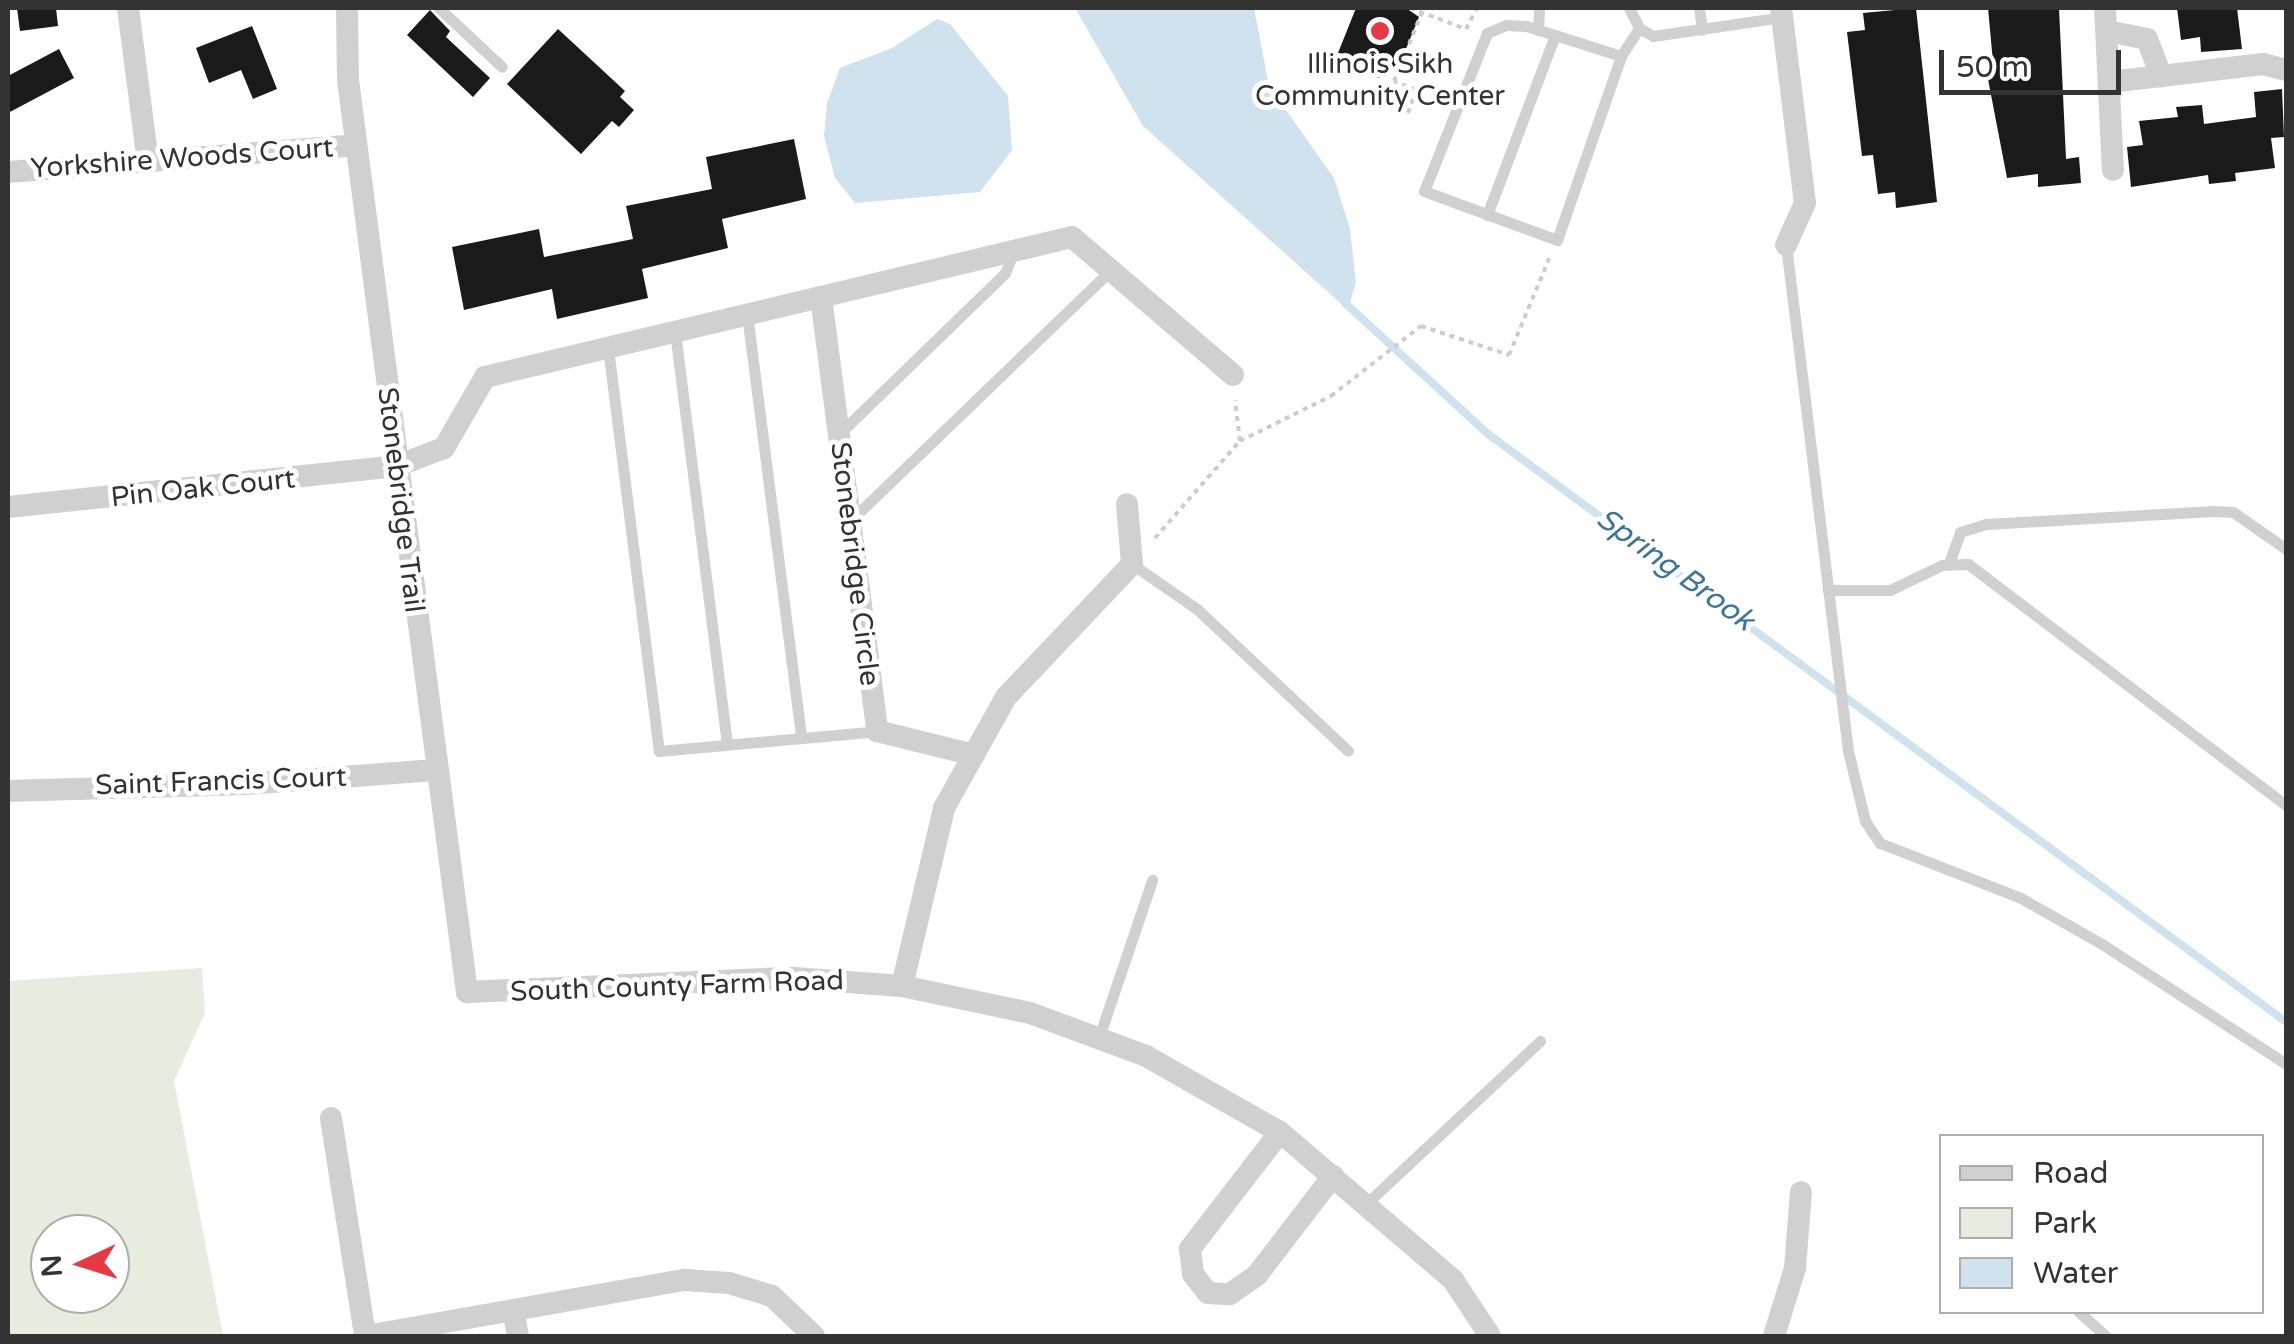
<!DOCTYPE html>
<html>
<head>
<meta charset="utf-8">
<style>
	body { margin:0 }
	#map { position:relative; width:2294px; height:1344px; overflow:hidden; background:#fff; font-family:"Varela Round",sans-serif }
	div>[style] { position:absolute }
	.green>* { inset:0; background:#e6ecdf }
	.water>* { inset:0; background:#cfe2ee }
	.stream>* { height:8px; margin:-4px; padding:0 4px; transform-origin:4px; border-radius:4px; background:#cfe2ee }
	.building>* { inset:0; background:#1a1a1a }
	.path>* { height:4px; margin-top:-2px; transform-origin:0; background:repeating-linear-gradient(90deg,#cdcdcd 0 5px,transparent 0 10px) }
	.service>* { height:11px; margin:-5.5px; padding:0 5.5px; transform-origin:5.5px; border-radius:5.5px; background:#d0d0d0 }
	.minor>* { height:22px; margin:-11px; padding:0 11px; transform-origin:11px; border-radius:11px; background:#d0d0d0 }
	.dots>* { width:28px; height:28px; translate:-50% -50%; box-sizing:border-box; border:5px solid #fff; border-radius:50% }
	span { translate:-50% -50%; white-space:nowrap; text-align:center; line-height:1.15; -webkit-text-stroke:10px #fff; paint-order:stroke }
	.poi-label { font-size:28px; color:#333 }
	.street-label { font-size:28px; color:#333 }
	.water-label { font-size:30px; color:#3f7597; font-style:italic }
	.frame { position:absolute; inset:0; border:10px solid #333; pointer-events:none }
	.legend { position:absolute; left:1939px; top:1134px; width:325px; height:180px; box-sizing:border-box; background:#fff; border:2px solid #adadad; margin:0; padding:12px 18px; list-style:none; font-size:30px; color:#333 }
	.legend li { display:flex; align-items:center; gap:20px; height:50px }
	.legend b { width:50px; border:2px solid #adadad }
	.north { position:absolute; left:30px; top:1214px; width:100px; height:100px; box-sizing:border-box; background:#fff; border:2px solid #adadad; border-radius:50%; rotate:266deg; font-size:28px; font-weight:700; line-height:40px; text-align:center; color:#333 }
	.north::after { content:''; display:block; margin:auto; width:35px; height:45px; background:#e63946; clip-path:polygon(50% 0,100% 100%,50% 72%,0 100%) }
	.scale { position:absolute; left:1939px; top:50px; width:182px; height:45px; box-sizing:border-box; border:5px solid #333; border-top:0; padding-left:12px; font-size:30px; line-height:35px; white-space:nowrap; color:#333; -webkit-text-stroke:8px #fff; paint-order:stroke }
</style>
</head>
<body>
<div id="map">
	<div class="green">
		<i style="clip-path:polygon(evenodd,202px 968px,205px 1013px,174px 1081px,223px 1336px,8px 1336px,8px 981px,202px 968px,50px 1234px,110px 1234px,110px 1294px,50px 1294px,50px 1234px)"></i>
	</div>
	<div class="water">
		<i style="clip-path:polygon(1075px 8px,1254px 8px,1269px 86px,1334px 178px,1350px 229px,1356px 282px,1348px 310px,1143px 126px)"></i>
		<i style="clip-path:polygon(937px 19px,950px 24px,1008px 96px,1012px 150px,980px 192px,855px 203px,835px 178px,824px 136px,827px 103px,840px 68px,892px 48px)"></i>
	</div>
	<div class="stream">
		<i style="left:1345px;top:303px;width:194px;rotate:42.5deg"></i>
		<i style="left:1488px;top:434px;width:991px;rotate:36.38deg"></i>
	</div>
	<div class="building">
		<i style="clip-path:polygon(17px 8px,56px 8px,58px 26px,20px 31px)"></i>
		<i style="clip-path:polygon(1356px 8px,1406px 8px,1419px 17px,1401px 61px,1379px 78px,1338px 53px)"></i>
		<i style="clip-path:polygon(1916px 8px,1937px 202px,1896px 208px,1895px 192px,1878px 194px,1873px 155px,1862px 156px,1847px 32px,1865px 30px,1863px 13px)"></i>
		<i style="clip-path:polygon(1988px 8px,2059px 8px,2066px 159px,2079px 157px,2081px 183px,2038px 187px,2038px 174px,2007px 178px,1987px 74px,1994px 73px)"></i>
		<i style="clip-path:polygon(2177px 8px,2237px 8px,2242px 49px,2201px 52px,2200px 37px,2181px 40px)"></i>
		<i style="clip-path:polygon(430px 10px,450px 31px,446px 37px,490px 78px,473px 97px,407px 35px)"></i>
		<i style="clip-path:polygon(252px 26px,277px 89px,253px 99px,241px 70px,209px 83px,196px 48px)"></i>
		<i style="clip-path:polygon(558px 29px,625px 91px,620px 97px,634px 110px,619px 127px,612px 121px,581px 154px,507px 84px)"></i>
		<i style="clip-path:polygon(59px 49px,74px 78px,8px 113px,8px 76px)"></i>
		<i style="clip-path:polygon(2282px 89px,2284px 137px,2271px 138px,2275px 168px,2235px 173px,2236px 181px,2209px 184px,2208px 175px,2131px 187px,2127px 147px,2143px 145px,2139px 121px,2178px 117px,2176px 107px,2202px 105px,2204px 124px,2256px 117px,2254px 92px)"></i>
		<i style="clip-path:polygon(794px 139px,806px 199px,722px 219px,728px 248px,642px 269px,648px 298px,557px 319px,552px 289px,464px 310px,452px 247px,539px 229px,544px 257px,633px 239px,626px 206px,712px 189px,706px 157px)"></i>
	</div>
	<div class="path">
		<i style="left:1410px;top:8px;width:60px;rotate:20.6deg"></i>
		<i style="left:1466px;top:29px;width:24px;rotate:-62deg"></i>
		<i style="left:1408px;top:113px;width:24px;rotate:-71deg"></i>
		<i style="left:1416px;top:90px;width:24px;rotate:-158deg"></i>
		<i style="left:1394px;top:81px;width:74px;rotate:-67.9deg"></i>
		<i style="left:1240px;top:441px;width:102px;rotate:-26.3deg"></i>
		<i style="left:1331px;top:396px;width:114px;rotate:-37.9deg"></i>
		<i style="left:1421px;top:326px;width:93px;rotate:18.2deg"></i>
		<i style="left:1509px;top:355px;width:109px;rotate:-67.4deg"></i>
		<i style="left:1155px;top:538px;width:129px;rotate:-48.8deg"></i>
		<i style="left:1240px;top:441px;width:41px;rotate:-97deg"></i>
	</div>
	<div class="service">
		<i style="left:439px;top:8px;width:86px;rotate:43.1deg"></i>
		<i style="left:1629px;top:8px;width:22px;rotate:63deg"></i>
		<i style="left:1639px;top:28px;width:16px;rotate:30deg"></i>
		<i style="left:1653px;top:36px;width:131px;rotate:-8.3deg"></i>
		<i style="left:1699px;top:8px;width:22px;rotate:82deg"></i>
		<i style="left:1538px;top:30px;width:22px;rotate:-87deg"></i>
		<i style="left:1621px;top:56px;width:99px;rotate:-162.3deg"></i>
		<i style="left:1527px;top:26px;width:21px;rotate:-177deg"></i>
		<i style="left:1506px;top:25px;width:21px;rotate:157deg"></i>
		<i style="left:1487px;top:33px;width:170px;rotate:111.7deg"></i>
		<i style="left:1424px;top:191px;width:142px;rotate:20.2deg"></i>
		<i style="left:1557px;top:240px;width:195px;rotate:-70.8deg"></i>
		<i style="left:1621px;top:56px;width:33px;rotate:-57deg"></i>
		<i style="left:1487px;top:215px;width:192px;rotate:-69.3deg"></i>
		<i style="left:1786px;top:245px;width:510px;rotate:83.01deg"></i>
		<i style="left:1848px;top:751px;width:72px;rotate:76.3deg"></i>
		<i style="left:1865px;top:821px;width:27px;rotate:56deg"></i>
		<i style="left:1880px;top:843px;width:151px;rotate:21.3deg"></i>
		<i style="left:2021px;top:898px;width:93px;rotate:29.6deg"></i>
		<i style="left:2102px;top:944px;width:220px;rotate:33.1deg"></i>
		<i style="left:747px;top:314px;width:427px;rotate:82.7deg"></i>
		<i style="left:675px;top:332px;width:415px;rotate:82.8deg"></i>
		<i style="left:608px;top:348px;width:406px;rotate:82.8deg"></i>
		<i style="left:659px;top:751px;width:219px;rotate:-5.2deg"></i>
		<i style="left:839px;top:434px;width:231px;rotate:-44.1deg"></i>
		<i style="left:1005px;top:273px;width:24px;rotate:-68deg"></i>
		<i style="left:850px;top:521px;width:362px;rotate:-43.9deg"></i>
		<i style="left:1949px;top:563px;width:33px;rotate:-70deg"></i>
		<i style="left:1960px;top:532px;width:28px;rotate:-17deg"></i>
		<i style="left:1987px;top:524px;width:227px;rotate:-3.3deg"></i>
		<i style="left:2214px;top:511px;width:19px;rotate:3deg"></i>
		<i style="left:2233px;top:512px;width:65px;rotate:34.9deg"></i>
		<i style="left:1132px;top:564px;width:79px;rotate:34.7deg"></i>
		<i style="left:1197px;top:609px;width:207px;rotate:43.2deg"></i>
		<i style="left:1828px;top:590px;width:62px"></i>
		<i style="left:1890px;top:590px;width:58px;rotate:-25.7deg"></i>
		<i style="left:1942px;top:565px;width:26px;rotate:-2deg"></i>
		<i style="left:1968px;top:564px;width:399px;rotate:37.2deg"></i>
		<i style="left:1099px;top:1037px;width:166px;rotate:-71.3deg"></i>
		<i style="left:1367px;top:1203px;width:237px;rotate:-43.1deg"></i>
		<i style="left:2079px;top:1312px;width:36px;rotate:42deg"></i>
	</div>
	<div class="minor">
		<i style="left:128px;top:8px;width:154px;rotate:82.6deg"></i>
		<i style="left:347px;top:8px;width:72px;rotate:89.2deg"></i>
		<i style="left:348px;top:80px;width:920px;rotate:82.57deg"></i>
		<i style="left:467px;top:992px;width:327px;rotate:-2.5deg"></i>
		<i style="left:794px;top:978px;width:108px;rotate:4.2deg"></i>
		<i style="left:902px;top:986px;width:131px;rotate:11.9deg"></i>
		<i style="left:1030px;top:1013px;width:124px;rotate:20.3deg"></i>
		<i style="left:1146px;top:1056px;width:154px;rotate:29.6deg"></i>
		<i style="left:1280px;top:1132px;width:228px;rotate:40.5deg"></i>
		<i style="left:1453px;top:1280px;width:67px;rotate:56.5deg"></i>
		<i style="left:1781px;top:8px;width:196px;rotate:83deg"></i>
		<i style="left:1805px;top:203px;width:46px;rotate:114.3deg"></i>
		<i style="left:2105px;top:8px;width:162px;rotate:87.2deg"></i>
		<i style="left:2107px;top:31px;width:41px;rotate:11.3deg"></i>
		<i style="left:2147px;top:39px;width:40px;rotate:69deg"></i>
		<i style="left:2110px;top:82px;width:154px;rotate:-6.7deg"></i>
		<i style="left:2263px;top:64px;width:24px;rotate:15deg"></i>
		<i style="left:8px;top:172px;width:349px;rotate:-4.4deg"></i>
		<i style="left:821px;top:297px;width:438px;rotate:82.6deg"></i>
		<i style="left:877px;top:731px;width:100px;rotate:13.9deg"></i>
		<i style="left:8px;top:507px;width:391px;rotate:-6deg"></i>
		<i style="left:397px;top:466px;width:50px;rotate:-21deg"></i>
		<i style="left:444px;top:448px;width:82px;rotate:-60deg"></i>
		<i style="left:485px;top:377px;width:603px;rotate:-13.41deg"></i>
		<i style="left:1072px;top:237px;width:212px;rotate:40.6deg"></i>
		<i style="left:8px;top:791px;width:238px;rotate:-1.7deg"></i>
		<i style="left:246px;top:784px;width:190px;rotate:-4.2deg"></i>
		<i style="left:902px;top:986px;width:183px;rotate:-76.7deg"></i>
		<i style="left:944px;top:808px;width:127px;rotate:-60.8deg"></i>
		<i style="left:1006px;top:697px;width:183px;rotate:-46.5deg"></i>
		<i style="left:1132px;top:564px;width:60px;rotate:-94.8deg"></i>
		<i style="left:331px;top:1118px;width:221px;rotate:81.1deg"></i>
		<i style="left:1280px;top:1132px;width:148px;rotate:127.6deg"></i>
		<i style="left:1190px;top:1249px;width:25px;rotate:83deg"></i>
		<i style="left:1193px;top:1274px;width:24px;rotate:52deg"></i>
		<i style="left:1208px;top:1293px;width:22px;rotate:3deg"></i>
		<i style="left:1230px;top:1294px;width:33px;rotate:-35deg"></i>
		<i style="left:1257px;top:1275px;width:125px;rotate:-52.5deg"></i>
		<i style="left:513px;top:1310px;width:26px;rotate:79deg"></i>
		<i style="left:366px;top:1336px;width:324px;rotate:-10deg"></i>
		<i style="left:685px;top:1280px;width:44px;rotate:3.9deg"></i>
		<i style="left:729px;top:1283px;width:45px;rotate:16.8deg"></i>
		<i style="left:772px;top:1296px;width:58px;rotate:43.6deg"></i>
		<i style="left:1774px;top:1336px;width:71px;rotate:-72.8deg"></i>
		<i style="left:1795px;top:1268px;width:76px;rotate:-85.5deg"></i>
	</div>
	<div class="dots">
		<i style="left:1380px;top:31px;background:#e63946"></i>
	</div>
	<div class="poi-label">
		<span style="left:1380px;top:80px">Illinois Sikh<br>Community Center</span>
	</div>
	<div class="street-label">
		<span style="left:182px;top:158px;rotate:-4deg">Yorkshire Woods Court</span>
		<span style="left:203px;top:488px;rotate:-6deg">Pin Oak Court</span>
		<span style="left:401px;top:500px;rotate:83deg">Stonebridge Trail</span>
		<span style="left:855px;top:564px;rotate:83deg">Stonebridge Circle</span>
		<span style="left:221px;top:781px;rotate:-2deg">Saint Francis Court</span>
		<span style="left:677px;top:986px;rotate:-2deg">South County Farm Road</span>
	</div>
	<div class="water-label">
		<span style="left:1675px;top:570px;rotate:36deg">Spring Brook</span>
	</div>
	<div class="frame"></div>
	<ul class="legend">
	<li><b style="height:12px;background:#d0d0d0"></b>Road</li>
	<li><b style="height:28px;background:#e6ecdf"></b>Park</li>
	<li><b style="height:28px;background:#cfe2ee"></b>Water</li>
	</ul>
	<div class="north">N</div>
	<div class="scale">50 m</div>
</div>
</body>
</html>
